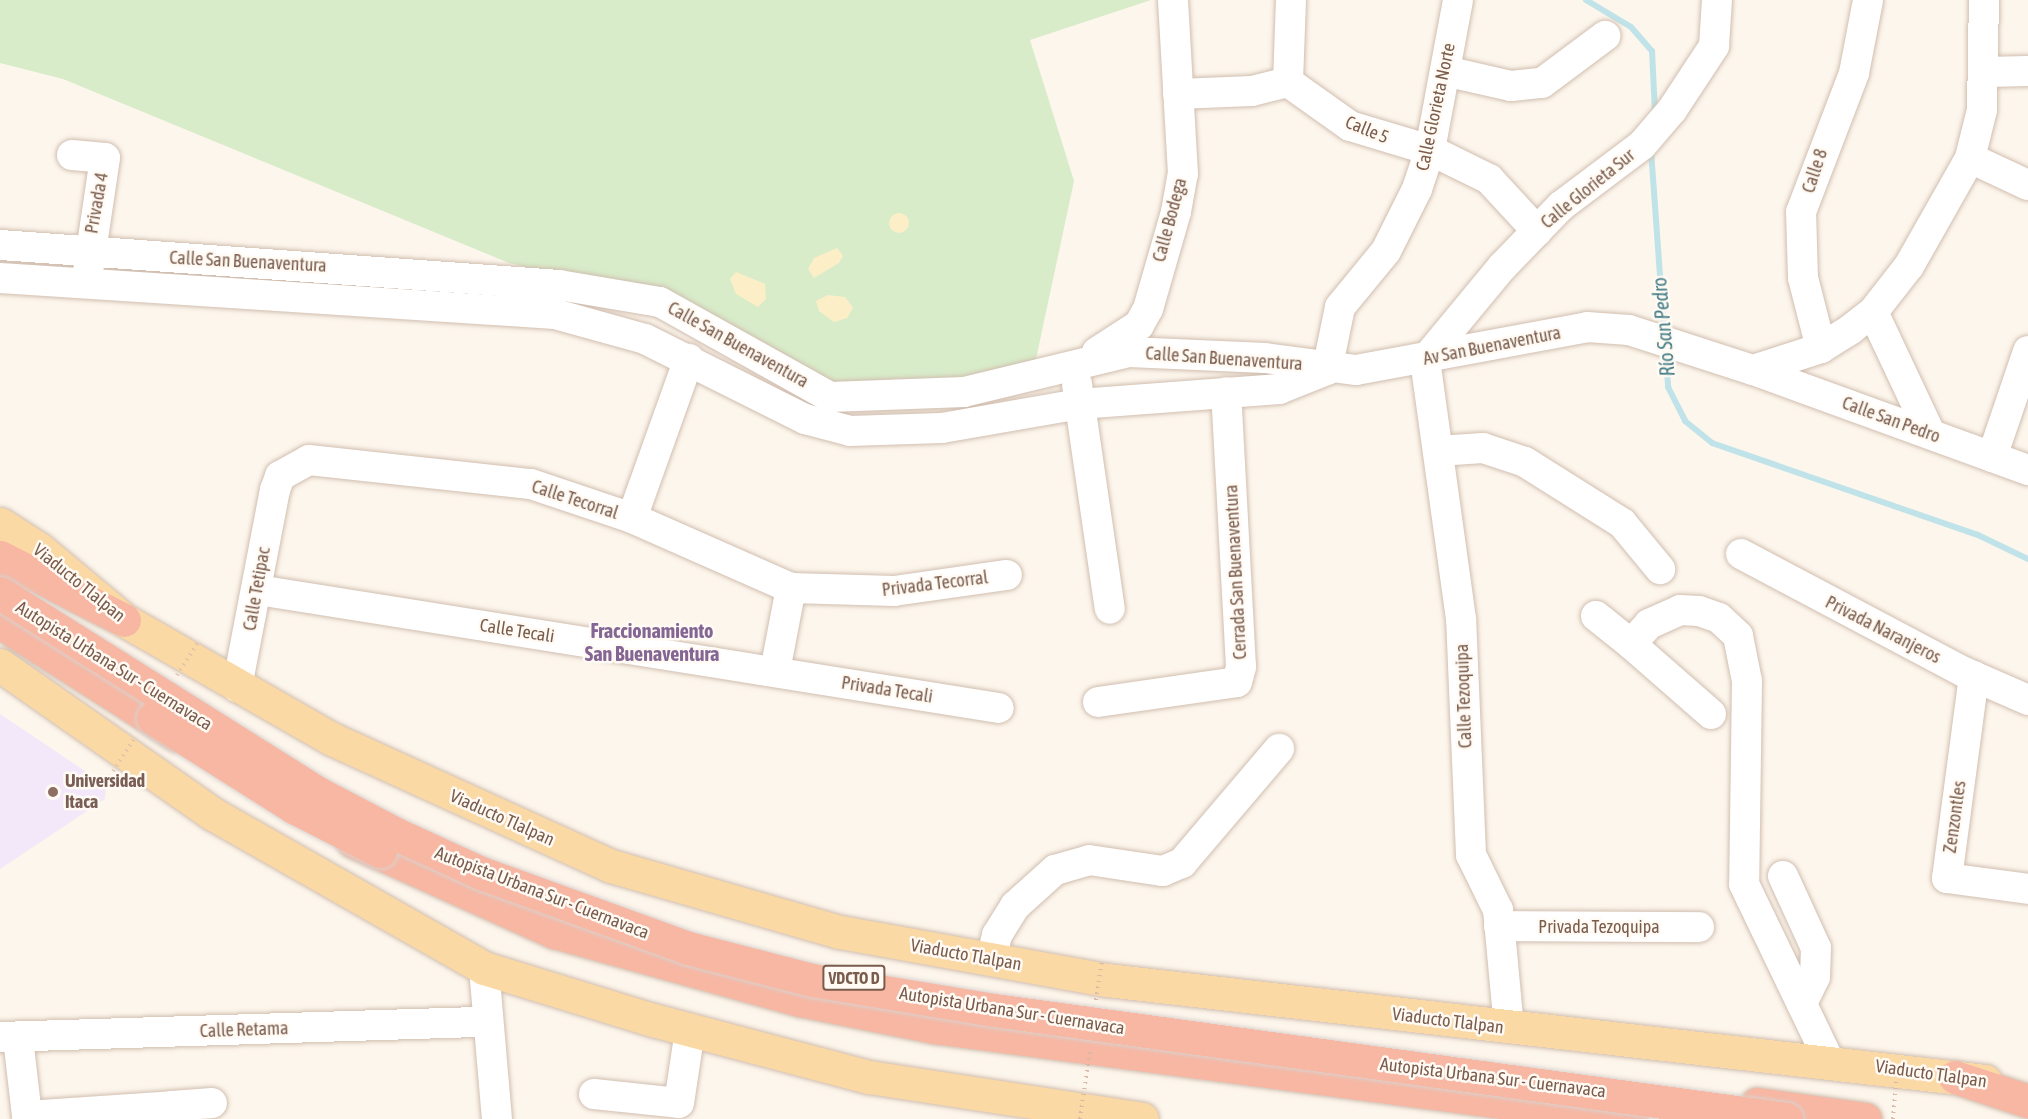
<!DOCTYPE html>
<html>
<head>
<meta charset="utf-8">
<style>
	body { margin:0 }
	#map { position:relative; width:2028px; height:1119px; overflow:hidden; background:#fdf6ec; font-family:"Asap Condensed",sans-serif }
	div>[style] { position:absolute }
	.education>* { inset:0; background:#f3e8fa }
	.green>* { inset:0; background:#d8ecc9 }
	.sand>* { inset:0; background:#fcefc7 }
	.round { border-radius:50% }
	.stream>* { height:6px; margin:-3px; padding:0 3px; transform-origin:3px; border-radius:3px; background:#bfe3e8 }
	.roads { filter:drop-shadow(0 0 2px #d1beb0) drop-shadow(0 0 2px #d1beb0) }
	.minor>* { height:30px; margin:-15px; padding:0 15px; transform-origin:15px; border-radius:15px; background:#fff }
	.major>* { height:33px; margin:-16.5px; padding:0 16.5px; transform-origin:16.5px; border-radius:16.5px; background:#fbd9a5 }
	.highway>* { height:33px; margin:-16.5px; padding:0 16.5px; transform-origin:16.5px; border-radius:16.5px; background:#f7b7a3 }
	.path-bridge>* { height:4px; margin-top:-2px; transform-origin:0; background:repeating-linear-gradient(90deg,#d9b8a5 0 1.5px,transparent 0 6px) }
	.bridges { filter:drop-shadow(0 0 2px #dad1cd) drop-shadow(0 0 2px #dad1cd) }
	.highway-bridge>* { height:33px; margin:-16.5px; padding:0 16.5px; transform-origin:16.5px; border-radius:16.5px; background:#f7b7a3 }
	.dots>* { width:16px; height:16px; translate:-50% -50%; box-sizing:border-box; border:3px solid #fffaf3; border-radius:50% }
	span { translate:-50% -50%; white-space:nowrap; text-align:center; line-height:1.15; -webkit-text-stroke:5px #fffaf3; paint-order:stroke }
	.shield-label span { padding:2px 4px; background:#fffaf3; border:2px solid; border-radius:4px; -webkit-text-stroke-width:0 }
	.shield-label { font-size:16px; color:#7a5c4d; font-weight:700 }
	.street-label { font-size:18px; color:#7a5c4d }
	.education-label { font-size:18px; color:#785e54; font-weight:700 }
	.left { translate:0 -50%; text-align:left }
	.water-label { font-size:20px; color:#437c86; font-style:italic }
	.neighbourhood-label { font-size:20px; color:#846695; font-weight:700 }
</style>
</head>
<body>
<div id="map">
	<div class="education">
		<i style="clip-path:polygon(0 714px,106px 785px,105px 799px,0 869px)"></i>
	</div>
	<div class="green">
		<i style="clip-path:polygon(0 0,1151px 0,1030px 40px,1074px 181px,1036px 359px,960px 381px,810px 386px,605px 286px,509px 263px,63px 79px,0 63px)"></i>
	</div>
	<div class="sand">
		<i class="round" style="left:889px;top:213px;width:20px;height:20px"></i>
		<i style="clip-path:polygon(837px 248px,843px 256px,839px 263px,814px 278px,808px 269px,814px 258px)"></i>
		<i style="clip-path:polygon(736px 272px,765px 284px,766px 299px,758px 307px,736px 294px,730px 279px)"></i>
		<i style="clip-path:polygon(828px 295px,845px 297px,853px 308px,847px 318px,834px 322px,819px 311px,816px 301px)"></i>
	</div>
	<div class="stream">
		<i style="left:1586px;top:0;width:52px;rotate:31deg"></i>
		<i style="left:1631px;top:27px;width:32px;rotate:49deg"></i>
		<i style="left:1652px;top:51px;width:62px;rotate:87.2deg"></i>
		<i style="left:1651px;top:150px;width:181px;rotate:85.9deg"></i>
		<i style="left:1665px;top:350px;width:37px;rotate:85deg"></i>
		<i style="left:1668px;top:387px;width:38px;rotate:63deg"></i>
		<i style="left:1685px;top:421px;width:35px;rotate:39deg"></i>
		<i style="left:1712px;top:443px;width:281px;rotate:19.1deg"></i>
		<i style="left:1978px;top:535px;width:55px;rotate:25.6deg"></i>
	</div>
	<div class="roads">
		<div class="minor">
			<i style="left:1445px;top:71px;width:68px;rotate:12.8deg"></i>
			<i style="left:1511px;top:86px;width:31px;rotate:-6deg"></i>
			<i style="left:1542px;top:83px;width:79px;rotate:-36.7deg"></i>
			<i style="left:1985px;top:72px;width:43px;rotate:-1.3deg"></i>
			<i style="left:1288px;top:82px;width:82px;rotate:-87.9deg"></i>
			<i style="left:1178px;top:94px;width:74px;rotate:-2.3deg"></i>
			<i style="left:1252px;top:91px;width:37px;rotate:-14deg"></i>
			<i style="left:1288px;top:82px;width:76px;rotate:35.4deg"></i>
			<i style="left:1350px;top:126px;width:84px;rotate:16.7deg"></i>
			<i style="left:1430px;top:150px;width:66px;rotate:26.2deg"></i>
			<i style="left:1489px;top:179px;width:71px;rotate:47.3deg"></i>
			<i style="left:72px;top:155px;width:33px;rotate:5deg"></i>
			<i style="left:105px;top:158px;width:115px;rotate:98.5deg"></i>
			<i style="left:1970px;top:158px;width:64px;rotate:25deg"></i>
			<i style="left:0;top:245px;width:560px;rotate:4.09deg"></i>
			<i style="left:559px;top:285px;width:102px;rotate:9.6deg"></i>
			<i style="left:660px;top:302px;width:195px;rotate:29.2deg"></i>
			<i style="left:830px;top:397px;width:134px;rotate:-2.1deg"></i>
			<i style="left:964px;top:392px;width:170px;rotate:-13.6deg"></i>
			<i style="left:1129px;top:352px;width:136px;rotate:2.5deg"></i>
			<i style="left:1265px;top:358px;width:92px;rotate:7.5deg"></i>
			<i style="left:1356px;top:370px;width:235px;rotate:-10.5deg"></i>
			<i style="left:1587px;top:327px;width:42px;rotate:4.1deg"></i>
			<i style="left:1629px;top:330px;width:130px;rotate:17.9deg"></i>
			<i style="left:1753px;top:370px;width:71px;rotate:-17.9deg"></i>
			<i style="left:1821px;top:348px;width:36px;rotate:-32deg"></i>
			<i style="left:1851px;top:329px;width:28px;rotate:-38deg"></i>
			<i style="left:1873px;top:312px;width:58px;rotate:-52deg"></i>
			<i style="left:1909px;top:266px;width:124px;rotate:-60.5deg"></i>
			<i style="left:1970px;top:158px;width:49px;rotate:-76deg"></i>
			<i style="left:1982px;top:110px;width:110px;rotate:-89deg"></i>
			<i style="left:0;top:278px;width:556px;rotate:3.71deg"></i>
			<i style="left:555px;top:314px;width:93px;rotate:15.5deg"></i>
			<i style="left:645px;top:339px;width:179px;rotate:26.6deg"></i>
			<i style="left:805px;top:419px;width:47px;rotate:14.9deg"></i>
			<i style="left:850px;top:431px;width:92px;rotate:-1.9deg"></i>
			<i style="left:942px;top:428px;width:139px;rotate:-9.9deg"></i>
			<i style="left:1079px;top:404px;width:201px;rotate:-4.3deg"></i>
			<i style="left:1279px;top:389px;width:52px;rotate:-21.6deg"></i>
			<i style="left:1873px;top:312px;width:134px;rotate:64.8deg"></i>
			<i style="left:1821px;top:348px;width:72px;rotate:-104.4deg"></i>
			<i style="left:1803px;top:278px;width:66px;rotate:-91.7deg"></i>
			<i style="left:1801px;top:212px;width:149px;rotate:-69.1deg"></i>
			<i style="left:1854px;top:73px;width:74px;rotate:-79.1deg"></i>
			<i style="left:1097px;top:352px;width:50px;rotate:-32.7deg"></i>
			<i style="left:1139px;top:325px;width:18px;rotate:-61deg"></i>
			<i style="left:1148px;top:309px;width:101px;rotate:-73.9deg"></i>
			<i style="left:1176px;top:212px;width:39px;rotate:-80deg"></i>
			<i style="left:1183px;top:174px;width:174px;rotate:-93.3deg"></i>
			<i style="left:1327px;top:370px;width:64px;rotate:-78.3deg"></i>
			<i style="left:1340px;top:307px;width:72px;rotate:-50.6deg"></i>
			<i style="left:1386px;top:251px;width:69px;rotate:-63.4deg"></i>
			<i style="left:1417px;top:189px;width:41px;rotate:-71.6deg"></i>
			<i style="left:1430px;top:150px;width:153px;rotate:-79.4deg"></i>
			<i style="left:1753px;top:370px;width:293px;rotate:20deg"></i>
			<i style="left:1077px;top:384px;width:227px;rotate:81.7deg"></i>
			<i style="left:1438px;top:451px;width:45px;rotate:-3.8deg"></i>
			<i style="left:1483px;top:448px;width:44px;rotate:18.4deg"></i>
			<i style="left:1525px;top:462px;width:115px;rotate:32.2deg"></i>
			<i style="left:1622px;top:523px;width:60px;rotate:50.4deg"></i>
			<i style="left:1992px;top:457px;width:112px;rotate:-71.2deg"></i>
			<i style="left:632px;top:518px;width:169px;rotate:-70.3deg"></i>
			<i style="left:1741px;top:554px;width:252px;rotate:27.9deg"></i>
			<i style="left:1964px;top:672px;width:70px;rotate:23.6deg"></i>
			<i style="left:258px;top:590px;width:750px;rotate:9.05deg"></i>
			<i style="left:1596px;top:616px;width:45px;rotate:38.7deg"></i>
			<i style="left:775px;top:671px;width:85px;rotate:-79.1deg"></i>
			<i style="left:1974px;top:676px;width:204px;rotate:97.6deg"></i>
			<i style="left:1947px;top:878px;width:82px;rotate:7.7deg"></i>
			<i style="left:237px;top:687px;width:201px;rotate:-79.1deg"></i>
			<i style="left:275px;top:490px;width:15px;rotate:-70deg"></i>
			<i style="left:280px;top:476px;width:33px;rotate:-29deg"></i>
			<i style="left:309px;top:460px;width:223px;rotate:6.2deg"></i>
			<i style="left:531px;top:484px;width:107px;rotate:18.6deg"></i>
			<i style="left:632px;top:518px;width:174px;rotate:23.8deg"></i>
			<i style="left:791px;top:588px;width:103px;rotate:1.7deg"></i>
			<i style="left:894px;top:591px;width:114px;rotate:-8.1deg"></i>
			<i style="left:1098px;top:702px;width:140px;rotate:-8.2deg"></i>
			<i style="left:1237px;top:682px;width:16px;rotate:-75deg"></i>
			<i style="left:1241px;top:667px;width:275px;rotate:-93.1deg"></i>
			<i style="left:1711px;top:714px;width:106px;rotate:-138.8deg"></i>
			<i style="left:1631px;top:644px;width:27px;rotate:-48deg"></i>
			<i style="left:1649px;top:624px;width:34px;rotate:-24deg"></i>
			<i style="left:1680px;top:610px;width:19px;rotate:3deg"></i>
			<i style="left:1699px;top:611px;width:21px;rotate:19deg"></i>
			<i style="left:1719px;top:618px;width:26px;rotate:43deg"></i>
			<i style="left:1738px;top:636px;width:46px;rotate:78.7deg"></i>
			<i style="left:1747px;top:681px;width:203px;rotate:90.8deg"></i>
			<i style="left:1744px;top:884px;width:196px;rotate:64.3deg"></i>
			<i style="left:1783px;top:876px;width:79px;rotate:65.4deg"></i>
			<i style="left:1816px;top:948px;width:29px;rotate:92deg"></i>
			<i style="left:1815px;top:977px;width:30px;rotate:116deg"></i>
			<i style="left:1499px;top:926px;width:200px;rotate:0.3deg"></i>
			<i style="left:991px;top:958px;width:24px;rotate:-75deg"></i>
			<i style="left:997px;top:935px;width:34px;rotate:-58deg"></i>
			<i style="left:1015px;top:906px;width:54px;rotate:-42deg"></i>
			<i style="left:1055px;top:870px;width:35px;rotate:-16deg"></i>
			<i style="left:1089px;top:860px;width:75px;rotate:8.5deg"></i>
			<i style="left:1163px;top:871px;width:21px;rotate:-23deg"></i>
			<i style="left:1182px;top:863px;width:150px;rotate:-49.6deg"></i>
			<i style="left:484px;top:968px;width:152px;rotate:85.1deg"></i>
			<i style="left:1509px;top:1028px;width:119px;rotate:-95.3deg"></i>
			<i style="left:1498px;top:910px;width:61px;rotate:-116.1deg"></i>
			<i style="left:1471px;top:855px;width:236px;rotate:-92.4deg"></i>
			<i style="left:1461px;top:619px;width:261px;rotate:-97.9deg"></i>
			<i style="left:1425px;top:360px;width:121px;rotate:-50.4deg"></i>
			<i style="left:1502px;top:267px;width:85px;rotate:-46deg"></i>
			<i style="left:1561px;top:206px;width:101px;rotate:-37deg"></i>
			<i style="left:1642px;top:145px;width:46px;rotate:-49.4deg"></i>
			<i style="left:1672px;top:110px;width:77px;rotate:-56.7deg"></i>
			<i style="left:1714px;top:46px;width:46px;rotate:-86.3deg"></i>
			<i style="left:0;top:1037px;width:488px;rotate:-1.8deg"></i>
			<i style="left:18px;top:1038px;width:79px;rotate:83.4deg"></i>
			<i style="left:27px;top:1116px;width:145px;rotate:-3.9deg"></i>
			<i style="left:172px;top:1106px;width:13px;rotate:86deg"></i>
			<i style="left:594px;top:1094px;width:85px;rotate:6deg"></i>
			<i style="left:679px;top:1103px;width:74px;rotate:-81.4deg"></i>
			<i style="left:172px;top:1106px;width:40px;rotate:-4.3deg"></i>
		</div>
		<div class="major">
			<i style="left:0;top:524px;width:46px;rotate:32.7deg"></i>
			<i style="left:39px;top:549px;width:111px;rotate:39.9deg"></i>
			<i style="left:124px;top:620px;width:240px;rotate:29.8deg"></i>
			<i style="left:332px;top:739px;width:307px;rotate:24.5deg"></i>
			<i style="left:611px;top:866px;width:238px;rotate:16.1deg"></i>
			<i style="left:840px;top:932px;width:271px;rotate:10.2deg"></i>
			<i style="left:1107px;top:980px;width:884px;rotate:6.56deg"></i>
			<i style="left:0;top:665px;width:260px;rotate:35deg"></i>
			<i style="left:213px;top:814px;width:312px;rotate:29.6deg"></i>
			<i style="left:484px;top:968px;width:177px;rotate:17.1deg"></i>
			<i style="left:653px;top:1020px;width:223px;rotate:14.8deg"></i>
			<i style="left:869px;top:1077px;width:276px;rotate:8.7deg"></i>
		</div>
		<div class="highway">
			<i style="left:0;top:557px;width:139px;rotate:26.9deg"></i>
			<i style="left:0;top:622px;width:209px;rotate:32.5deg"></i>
			<i style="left:353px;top:841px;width:222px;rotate:24.3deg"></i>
			<i style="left:555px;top:932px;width:255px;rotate:15.5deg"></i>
			<i style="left:801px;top:1000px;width:137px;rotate:11.4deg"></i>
			<i style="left:935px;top:1027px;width:702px;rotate:7.53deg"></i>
			<i style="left:1955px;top:1077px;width:77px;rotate:18.2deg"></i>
			<i style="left:1757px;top:1104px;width:109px;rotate:7.9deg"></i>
		</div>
	</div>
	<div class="path-bridge">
		<i style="left:177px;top:675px;width:40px;rotate:-57.1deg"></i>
		<i style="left:110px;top:776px;width:48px;rotate:-57deg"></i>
		<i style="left:1096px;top:1000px;width:41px;rotate:-81.7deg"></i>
		<i style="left:1080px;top:1119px;width:71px;rotate:-81.9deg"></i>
		<i style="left:1893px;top:1119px;width:58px;rotate:-85.1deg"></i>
	</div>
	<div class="bridges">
		<div class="highway-bridge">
			<i style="left:0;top:593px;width:373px;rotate:32.2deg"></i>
			<i style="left:316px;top:792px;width:90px;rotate:27.7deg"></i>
			<i style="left:396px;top:834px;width:94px;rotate:24.6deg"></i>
			<i style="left:481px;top:873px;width:220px;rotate:19.9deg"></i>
			<i style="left:688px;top:948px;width:128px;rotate:14.5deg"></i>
			<i style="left:812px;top:980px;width:184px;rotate:9.4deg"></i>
			<i style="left:994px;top:1010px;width:800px;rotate:7.83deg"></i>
			<i style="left:153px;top:718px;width:167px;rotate:32.3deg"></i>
			<i style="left:294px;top:807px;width:97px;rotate:27.1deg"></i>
		</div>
	</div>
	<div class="dots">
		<i style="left:53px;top:792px;background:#8d6e63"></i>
	</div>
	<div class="shield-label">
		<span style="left:854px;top:978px">VDCTO D</span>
	</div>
	<div class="street-label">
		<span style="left:1436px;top:107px;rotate:-78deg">Calle Glorieta Norte</span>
		<span style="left:1367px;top:130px;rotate:22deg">Calle 5</span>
		<span style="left:1815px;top:171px;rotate:-72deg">Calle 8</span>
		<span style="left:1588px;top:189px;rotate:-39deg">Calle Glorieta Sur</span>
		<span style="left:97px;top:203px;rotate:-80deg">Privada 4</span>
		<span style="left:1170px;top:220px;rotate:-75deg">Calle Bodega</span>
		<span style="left:248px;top:262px;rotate:3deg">Calle San Buenaventura</span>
		<span style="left:738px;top:345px;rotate:29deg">Calle San Buenaventura</span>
		<span style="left:1492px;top:346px;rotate:-11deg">Av San Buenaventura</span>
		<span style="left:1224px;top:359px;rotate:4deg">Calle San Buenaventura</span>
		<span style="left:1891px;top:420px;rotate:20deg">Calle San Pedro</span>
		<span style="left:575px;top:500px;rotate:18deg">Calle Tecorral</span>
		<span style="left:1236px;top:572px;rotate:-93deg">Cerrada San Buenaventura</span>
		<span style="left:79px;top:583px;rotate:39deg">Viaducto Tlalpan</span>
		<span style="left:935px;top:584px;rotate:-7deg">Privada Tecorral</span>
		<span style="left:257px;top:589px;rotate:-80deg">Calle Tetipac</span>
		<span style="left:1883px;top:630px;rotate:27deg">Privada Naranjeros</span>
		<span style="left:517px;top:631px;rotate:9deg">Calle Tecali</span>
		<span style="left:114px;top:666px;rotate:32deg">Autopista Urbana Sur - Cuernavaca</span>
		<span style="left:887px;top:690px;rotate:9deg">Privada Tecali</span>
		<span style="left:1464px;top:696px;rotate:-92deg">Calle Tezoquipa</span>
		<span style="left:1955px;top:817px;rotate:-82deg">Zenzontles</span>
		<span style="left:502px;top:818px;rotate:24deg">Viaducto Tlalpan</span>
		<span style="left:542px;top:893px;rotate:21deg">Autopista Urbana Sur - Cuernavaca</span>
		<span style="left:1599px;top:927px">Privada Tezoquipa</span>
		<span style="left:966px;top:955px;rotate:10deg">Viaducto Tlalpan</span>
		<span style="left:1012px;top:1011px;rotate:9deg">Autopista Urbana Sur - Cuernavaca</span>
		<span style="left:1448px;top:1021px;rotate:7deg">Viaducto Tlalpan</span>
		<span style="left:244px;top:1030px;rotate:-2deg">Calle Retama</span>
		<span style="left:1931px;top:1074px;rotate:8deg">Viaducto Tlalpan</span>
		<span style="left:1493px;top:1078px;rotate:7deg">Autopista Urbana Sur - Cuernavaca</span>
	</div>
	<div class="education-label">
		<span class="left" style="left:65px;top:792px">Universidad<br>Itaca</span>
	</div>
	<div class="water-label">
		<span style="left:1663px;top:327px;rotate:-95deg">Río San Pedro</span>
	</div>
	<div class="neighbourhood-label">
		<span style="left:652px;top:642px">Fraccionamiento<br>San Buenaventura</span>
	</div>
</div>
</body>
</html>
